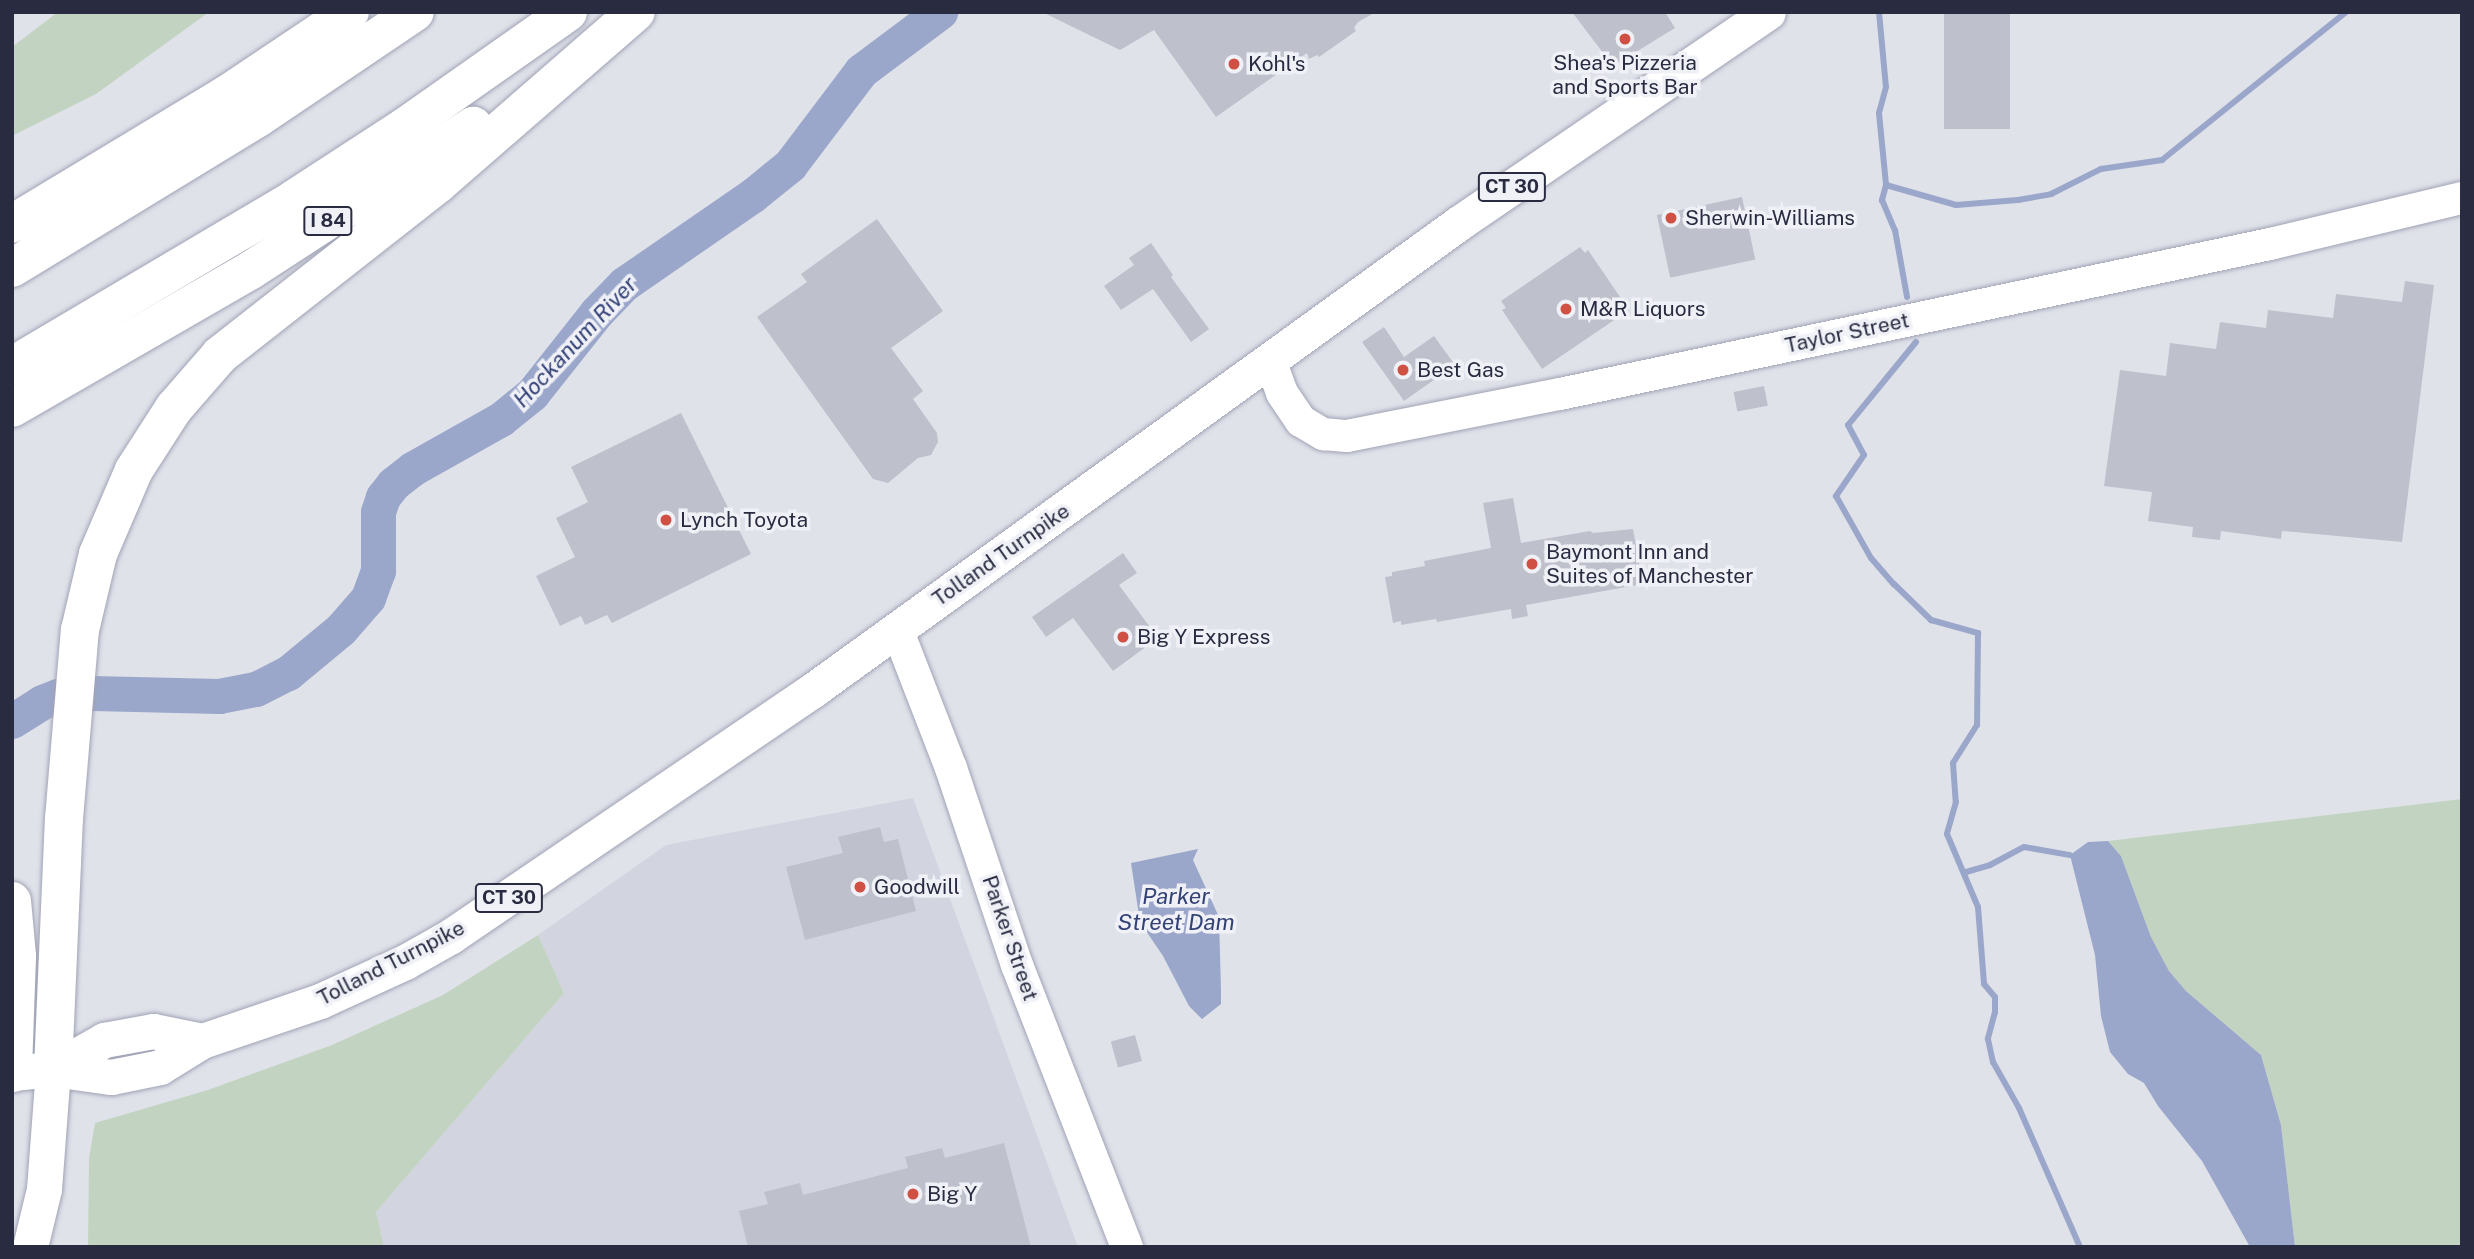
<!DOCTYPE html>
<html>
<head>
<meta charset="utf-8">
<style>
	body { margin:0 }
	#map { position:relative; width:2474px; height:1259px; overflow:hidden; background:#e0e2ea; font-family:"Public Sans",sans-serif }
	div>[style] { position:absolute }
	.built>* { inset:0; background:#d2d4df }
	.green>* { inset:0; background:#c2d4c1 }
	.water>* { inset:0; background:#9ba7ca }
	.stream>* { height:6px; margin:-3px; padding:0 3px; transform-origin:3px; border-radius:3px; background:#9ba7ca }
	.river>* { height:35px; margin:-17.5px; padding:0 17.5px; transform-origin:17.5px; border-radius:17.5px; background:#9ba7ca }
	.building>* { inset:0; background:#bec0cc; transform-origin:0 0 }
	.roads { filter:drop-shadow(0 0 2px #a0a3b5) drop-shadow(0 0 2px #a0a3b5) }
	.secondary>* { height:32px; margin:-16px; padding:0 16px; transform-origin:16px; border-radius:16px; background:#fff }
	.primary>* { height:35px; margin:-17.5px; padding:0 17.5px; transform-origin:17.5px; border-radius:17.5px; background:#fff }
	.highway>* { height:38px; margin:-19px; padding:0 19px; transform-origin:19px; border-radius:19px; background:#fff }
	.dots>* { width:19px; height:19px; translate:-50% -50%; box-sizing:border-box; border:4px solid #f0f1f7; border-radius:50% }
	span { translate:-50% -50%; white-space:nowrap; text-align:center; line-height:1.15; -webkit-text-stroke:7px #f0f1f7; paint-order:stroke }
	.shield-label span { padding:2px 5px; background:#f0f1f7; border:2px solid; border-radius:5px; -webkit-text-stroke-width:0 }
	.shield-label { font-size:19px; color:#292c41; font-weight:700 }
	.poi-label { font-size:21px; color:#292c41 }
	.left { translate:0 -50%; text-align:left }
	.street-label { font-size:21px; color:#292c41 }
	.water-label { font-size:23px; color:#324176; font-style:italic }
	.frame { position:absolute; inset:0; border:14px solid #292c41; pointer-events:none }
</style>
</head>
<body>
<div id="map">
	<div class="built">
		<i style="clip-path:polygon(913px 798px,1078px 1247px,384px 1247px,376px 1212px,564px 993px,538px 935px,666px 845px)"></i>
	</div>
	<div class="green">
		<i style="clip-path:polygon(58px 12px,209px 12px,96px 94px,12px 136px,12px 47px)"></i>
		<i style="clip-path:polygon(2462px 799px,2462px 1247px,2295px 1247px,2281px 1125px,2261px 1055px,2186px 991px,2169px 971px,2151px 937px,2121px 856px,2108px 841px)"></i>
		<i style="clip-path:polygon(538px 935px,564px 993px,376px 1212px,384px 1247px,88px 1247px,89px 1158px,95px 1123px,208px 1090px,332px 1045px,443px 995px)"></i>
	</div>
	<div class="water">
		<i style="clip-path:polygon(2108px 841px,2121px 856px,2151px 937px,2169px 971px,2186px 991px,2261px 1055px,2281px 1125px,2295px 1247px,2250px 1247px,2202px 1161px,2158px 1106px,2144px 1083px,2128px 1074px,2110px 1052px,2101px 1016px,2095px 955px,2070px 855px,2088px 842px)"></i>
		<i style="clip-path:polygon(1198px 849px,1193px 860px,1219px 917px,1221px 990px,1221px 1004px,1202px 1019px,1189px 1006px,1163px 956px,1140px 922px,1131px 863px)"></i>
	</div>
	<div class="stream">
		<i style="left:1879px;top:12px;width:75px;rotate:84.7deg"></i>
		<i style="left:1886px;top:87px;width:27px;rotate:105deg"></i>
		<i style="left:1879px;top:113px;width:72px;rotate:84.4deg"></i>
		<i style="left:1886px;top:185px;width:73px;rotate:15.9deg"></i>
		<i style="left:1956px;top:205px;width:62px;rotate:-4.6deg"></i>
		<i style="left:2018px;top:200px;width:34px;rotate:-10deg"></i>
		<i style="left:2051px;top:194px;width:56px;rotate:-26.6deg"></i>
		<i style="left:2101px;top:169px;width:62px;rotate:-8.4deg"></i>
		<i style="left:2162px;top:160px;width:236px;rotate:-38.8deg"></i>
		<i style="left:1886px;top:185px;width:16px;rotate:105deg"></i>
		<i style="left:1882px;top:200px;width:33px;rotate:67deg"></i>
		<i style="left:1895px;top:230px;width:68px;rotate:79.8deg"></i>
		<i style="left:1916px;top:342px;width:107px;rotate:129.3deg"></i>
		<i style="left:1848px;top:425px;width:34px;rotate:62deg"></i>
		<i style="left:1864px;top:455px;width:50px;rotate:124.3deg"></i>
		<i style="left:1836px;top:496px;width:71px;rotate:60.6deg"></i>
		<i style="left:1871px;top:558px;width:35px;rotate:49deg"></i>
		<i style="left:1894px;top:584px;width:52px;rotate:44.2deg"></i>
		<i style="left:1931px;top:620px;width:49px;rotate:15.5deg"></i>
		<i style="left:1978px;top:633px;width:92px;rotate:90.6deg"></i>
		<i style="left:1977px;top:725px;width:45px;rotate:122.3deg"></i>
		<i style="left:1953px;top:763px;width:39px;rotate:86deg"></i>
		<i style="left:1956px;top:802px;width:33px;rotate:106deg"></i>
		<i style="left:1947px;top:834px;width:79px;rotate:67deg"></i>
		<i style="left:1978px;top:907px;width:77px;rotate:85.5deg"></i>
		<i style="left:1984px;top:984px;width:17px;rotate:50deg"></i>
		<i style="left:1995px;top:997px;width:15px;rotate:90deg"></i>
		<i style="left:1995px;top:1012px;width:28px;rotate:105deg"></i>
		<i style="left:1988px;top:1039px;width:24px;rotate:78deg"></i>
		<i style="left:1993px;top:1062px;width:53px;rotate:60.5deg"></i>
		<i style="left:2019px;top:1108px;width:152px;rotate:66.3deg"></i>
		<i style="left:1966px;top:872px;width:25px;rotate:-16deg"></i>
		<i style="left:1990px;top:865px;width:38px;rotate:-28deg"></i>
		<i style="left:2024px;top:847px;width:47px;rotate:9.9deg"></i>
	</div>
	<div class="river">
		<i style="left:12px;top:721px;width:36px;rotate:-32deg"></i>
		<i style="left:42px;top:702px;width:17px;rotate:-21deg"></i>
		<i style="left:58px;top:696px;width:34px;rotate:-5deg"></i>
		<i style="left:92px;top:693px;width:127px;rotate:1.4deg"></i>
		<i style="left:219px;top:696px;width:38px;rotate:-11deg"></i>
		<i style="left:256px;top:689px;width:36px;rotate:-27deg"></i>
		<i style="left:288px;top:673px;width:69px;rotate:-39.7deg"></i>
		<i style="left:341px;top:629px;width:41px;rotate:-48.9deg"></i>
		<i style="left:368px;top:598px;width:29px;rotate:-70deg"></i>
		<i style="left:378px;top:571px;width:59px;rotate:-90deg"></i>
		<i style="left:378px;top:512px;width:16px;rotate:-72deg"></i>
		<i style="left:383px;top:497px;width:16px;rotate:-52deg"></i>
		<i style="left:393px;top:484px;width:24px;rotate:-38deg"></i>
		<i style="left:412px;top:469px;width:102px;rotate:-29.3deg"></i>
		<i style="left:501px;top:419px;width:40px;rotate:-39deg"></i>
		<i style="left:532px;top:394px;width:105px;rotate:-51.6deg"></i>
		<i style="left:597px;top:312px;width:39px;rotate:-46deg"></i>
		<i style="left:624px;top:284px;width:157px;rotate:-34.6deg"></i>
		<i style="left:753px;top:195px;width:48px;rotate:-39deg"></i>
		<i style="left:790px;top:165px;width:118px;rotate:-52.9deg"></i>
		<i style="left:861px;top:71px;width:99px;rotate:-36.8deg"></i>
	</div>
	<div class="building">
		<i style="clip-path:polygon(1042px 12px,1376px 12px,1358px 22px,1354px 28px,1356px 31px,1319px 57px,1317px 55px,1309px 59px,1307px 53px,1216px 117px,1154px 30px,1120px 50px)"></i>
		<i style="clip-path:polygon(1572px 12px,1665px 12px,1675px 28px,1613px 66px)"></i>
		<i style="left:1944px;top:12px;width:66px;height:117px"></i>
		<i style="left:1742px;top:197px;width:64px;height:87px;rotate:78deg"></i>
		<i style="clip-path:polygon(877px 219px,943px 311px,891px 348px,923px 391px,913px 399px,937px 433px,938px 442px,931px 455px,918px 458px,888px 483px,873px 479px,757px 317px,807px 282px,801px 274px)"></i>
		<i style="clip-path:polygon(1151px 243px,1173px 275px,1171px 277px,1209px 329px,1191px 342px,1153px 289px,1121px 310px,1104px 286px,1134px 265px,1129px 258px)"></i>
		<i style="clip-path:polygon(1580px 247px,1585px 253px,1588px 250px,1629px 310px,1542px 369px,1502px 310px,1506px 308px,1501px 301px)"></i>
		<i style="clip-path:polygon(2405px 281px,2434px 285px,2402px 542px,2282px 531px,2281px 539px,2221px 531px,2220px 540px,2192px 537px,2193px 527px,2148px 521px,2152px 492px,2104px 486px,2120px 370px,2166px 376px,2170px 343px,2216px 349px,2220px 322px,2266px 328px,2268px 310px,2333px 318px,2336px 294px,2402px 302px)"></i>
		<i style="clip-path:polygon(1384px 327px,1404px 357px,1434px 336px,1455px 365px,1404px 401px,1362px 342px)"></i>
		<i style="left:1764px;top:386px;width:20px;height:31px;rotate:79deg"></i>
		<i style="clip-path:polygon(681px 413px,751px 554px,612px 623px,607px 615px,585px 625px,581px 616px,560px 626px,536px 576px,575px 557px,556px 518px,588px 502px,571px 467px)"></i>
		<i style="clip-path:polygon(1513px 498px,1521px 543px,1590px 531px,1593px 533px,1633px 529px,1643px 584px,1526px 605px,1528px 616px,1512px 619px,1511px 609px,1437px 622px,1436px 619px,1401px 625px,1401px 621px,1393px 623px,1385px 577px,1392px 576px,1392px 572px,1425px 566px,1424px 561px,1491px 548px,1483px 503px)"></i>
		<i style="clip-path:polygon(1123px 553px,1137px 573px,1119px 585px,1158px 638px,1113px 671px,1073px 618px,1046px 637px,1032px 617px)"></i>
		<i style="clip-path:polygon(880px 827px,884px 842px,898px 839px,916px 911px,805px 940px,786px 867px,843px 853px,838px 837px)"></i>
		<i style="left:1135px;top:1035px;width:27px;height:25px;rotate:75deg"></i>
		<i style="clip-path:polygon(1004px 1143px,1031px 1247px,748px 1247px,739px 1211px,768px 1204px,764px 1192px,800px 1183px,803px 1195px,908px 1168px,905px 1157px,942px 1148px,945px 1158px)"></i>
	</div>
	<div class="roads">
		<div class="secondary">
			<i style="left:1270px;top:360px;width:35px;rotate:70deg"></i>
			<i style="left:1282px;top:393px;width:34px;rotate:56deg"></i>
			<i style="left:1301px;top:421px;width:26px;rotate:31deg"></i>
			<i style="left:1323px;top:434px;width:24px;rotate:5deg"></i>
			<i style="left:1347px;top:436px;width:217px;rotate:-11.2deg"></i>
			<i style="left:1560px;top:394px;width:726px;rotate:-11.93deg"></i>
			<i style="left:2270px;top:244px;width:197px;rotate:-13.5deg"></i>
			<i style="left:897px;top:629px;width:149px;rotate:68.8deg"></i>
			<i style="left:951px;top:768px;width:208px;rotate:71.5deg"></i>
			<i style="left:1017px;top:965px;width:303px;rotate:68.7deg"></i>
		</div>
		<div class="primary">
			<i style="left:53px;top:1069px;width:59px;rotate:-29.6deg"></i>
			<i style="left:104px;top:1040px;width:50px;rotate:-10.4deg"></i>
			<i style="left:153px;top:1031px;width:50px;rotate:11.5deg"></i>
			<i style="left:12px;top:1073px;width:41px;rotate:-5.6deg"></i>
			<i style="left:53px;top:1069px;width:59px;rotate:7.9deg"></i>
			<i style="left:111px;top:1077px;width:50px;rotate:-11.5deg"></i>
			<i style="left:160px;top:1067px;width:49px;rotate:-31.8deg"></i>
			<i style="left:202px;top:1041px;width:125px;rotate:-18.7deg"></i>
			<i style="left:320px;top:1001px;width:94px;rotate:-24.6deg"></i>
			<i style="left:405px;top:962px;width:53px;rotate:-29.5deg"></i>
			<i style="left:451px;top:936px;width:438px;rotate:-34.2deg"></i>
			<i style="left:813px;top:690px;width:797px;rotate:-35.86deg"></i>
			<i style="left:1459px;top:223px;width:374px;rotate:-34.3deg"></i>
			<i style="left:30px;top:1247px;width:60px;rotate:-76.4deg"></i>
			<i style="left:44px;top:1189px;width:120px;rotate:-85.7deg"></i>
		</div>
		<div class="highway">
			<i style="left:12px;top:224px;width:250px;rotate:-31.1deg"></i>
			<i style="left:226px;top:95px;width:149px;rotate:-33.8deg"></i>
			<i style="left:12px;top:268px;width:288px;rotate:-31.4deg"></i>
			<i style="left:258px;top:118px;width:189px;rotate:-34deg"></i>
			<i style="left:12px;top:366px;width:328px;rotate:-30.6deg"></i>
			<i style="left:294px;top:199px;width:134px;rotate:-33.1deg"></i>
			<i style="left:406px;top:126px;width:198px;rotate:-35.1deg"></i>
			<i style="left:12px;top:408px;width:276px;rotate:-30deg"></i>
			<i style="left:251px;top:270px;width:265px;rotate:-33deg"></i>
			<i style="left:12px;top:901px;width:55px;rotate:84.8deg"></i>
			<i style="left:17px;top:956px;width:117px;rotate:92deg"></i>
			<i style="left:53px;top:1069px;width:250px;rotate:-87.5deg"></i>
			<i style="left:64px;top:819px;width:190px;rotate:-85.2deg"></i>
			<i style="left:80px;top:630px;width:78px;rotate:-76.7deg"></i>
			<i style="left:98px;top:554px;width:91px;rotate:-66.8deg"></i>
			<i style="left:134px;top:470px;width:74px;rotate:-57.2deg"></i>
			<i style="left:174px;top:408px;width:70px;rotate:-49deg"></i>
			<i style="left:220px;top:355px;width:277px;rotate:-38.1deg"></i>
			<i style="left:438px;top:184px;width:262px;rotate:-41deg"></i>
		</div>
	</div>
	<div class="dots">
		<i style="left:1625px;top:39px;background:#d05044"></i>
		<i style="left:1234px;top:64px;background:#d05044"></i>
		<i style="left:1671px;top:218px;background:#d05044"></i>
		<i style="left:1566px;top:309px;background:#d05044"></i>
		<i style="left:1403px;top:370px;background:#d05044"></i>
		<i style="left:666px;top:520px;background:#d05044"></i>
		<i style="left:1532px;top:564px;background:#d05044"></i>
		<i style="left:1123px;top:637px;background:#d05044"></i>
		<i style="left:860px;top:887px;background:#d05044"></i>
		<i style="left:913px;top:1194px;background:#d05044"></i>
	</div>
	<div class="shield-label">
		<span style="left:1512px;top:187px">CT 30</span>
		<span style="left:328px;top:221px">I 84</span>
		<span style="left:509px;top:898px">CT 30</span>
	</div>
	<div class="poi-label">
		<span style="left:1625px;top:75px">Shea's Pizzeria<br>and Sports Bar</span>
		<span class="left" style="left:1248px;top:64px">Kohl's</span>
		<span class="left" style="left:1685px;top:218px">Sherwin-Williams</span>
		<span class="left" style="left:1580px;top:309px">M&amp;R Liquors</span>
		<span class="left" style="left:1417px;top:370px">Best Gas</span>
		<span class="left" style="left:680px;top:520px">Lynch Toyota</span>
		<span class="left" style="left:1546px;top:564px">Baymont Inn and<br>Suites of Manchester</span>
		<span class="left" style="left:1137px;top:637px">Big Y Express</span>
		<span class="left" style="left:874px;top:887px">Goodwill</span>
		<span class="left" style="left:927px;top:1194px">Big Y</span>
	</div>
	<div class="street-label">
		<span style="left:1847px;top:333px;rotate:-12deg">Taylor Street</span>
		<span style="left:1001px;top:555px;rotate:-35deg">Tolland Turnpike</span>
		<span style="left:1010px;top:938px;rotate:71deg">Parker Street</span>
		<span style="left:391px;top:963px;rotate:-27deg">Tolland Turnpike</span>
	</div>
	<div class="water-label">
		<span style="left:575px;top:342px;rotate:-47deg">Hockanum River</span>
		<span style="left:1176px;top:909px">Parker<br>Street Dam</span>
	</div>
	<div class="frame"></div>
</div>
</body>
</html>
